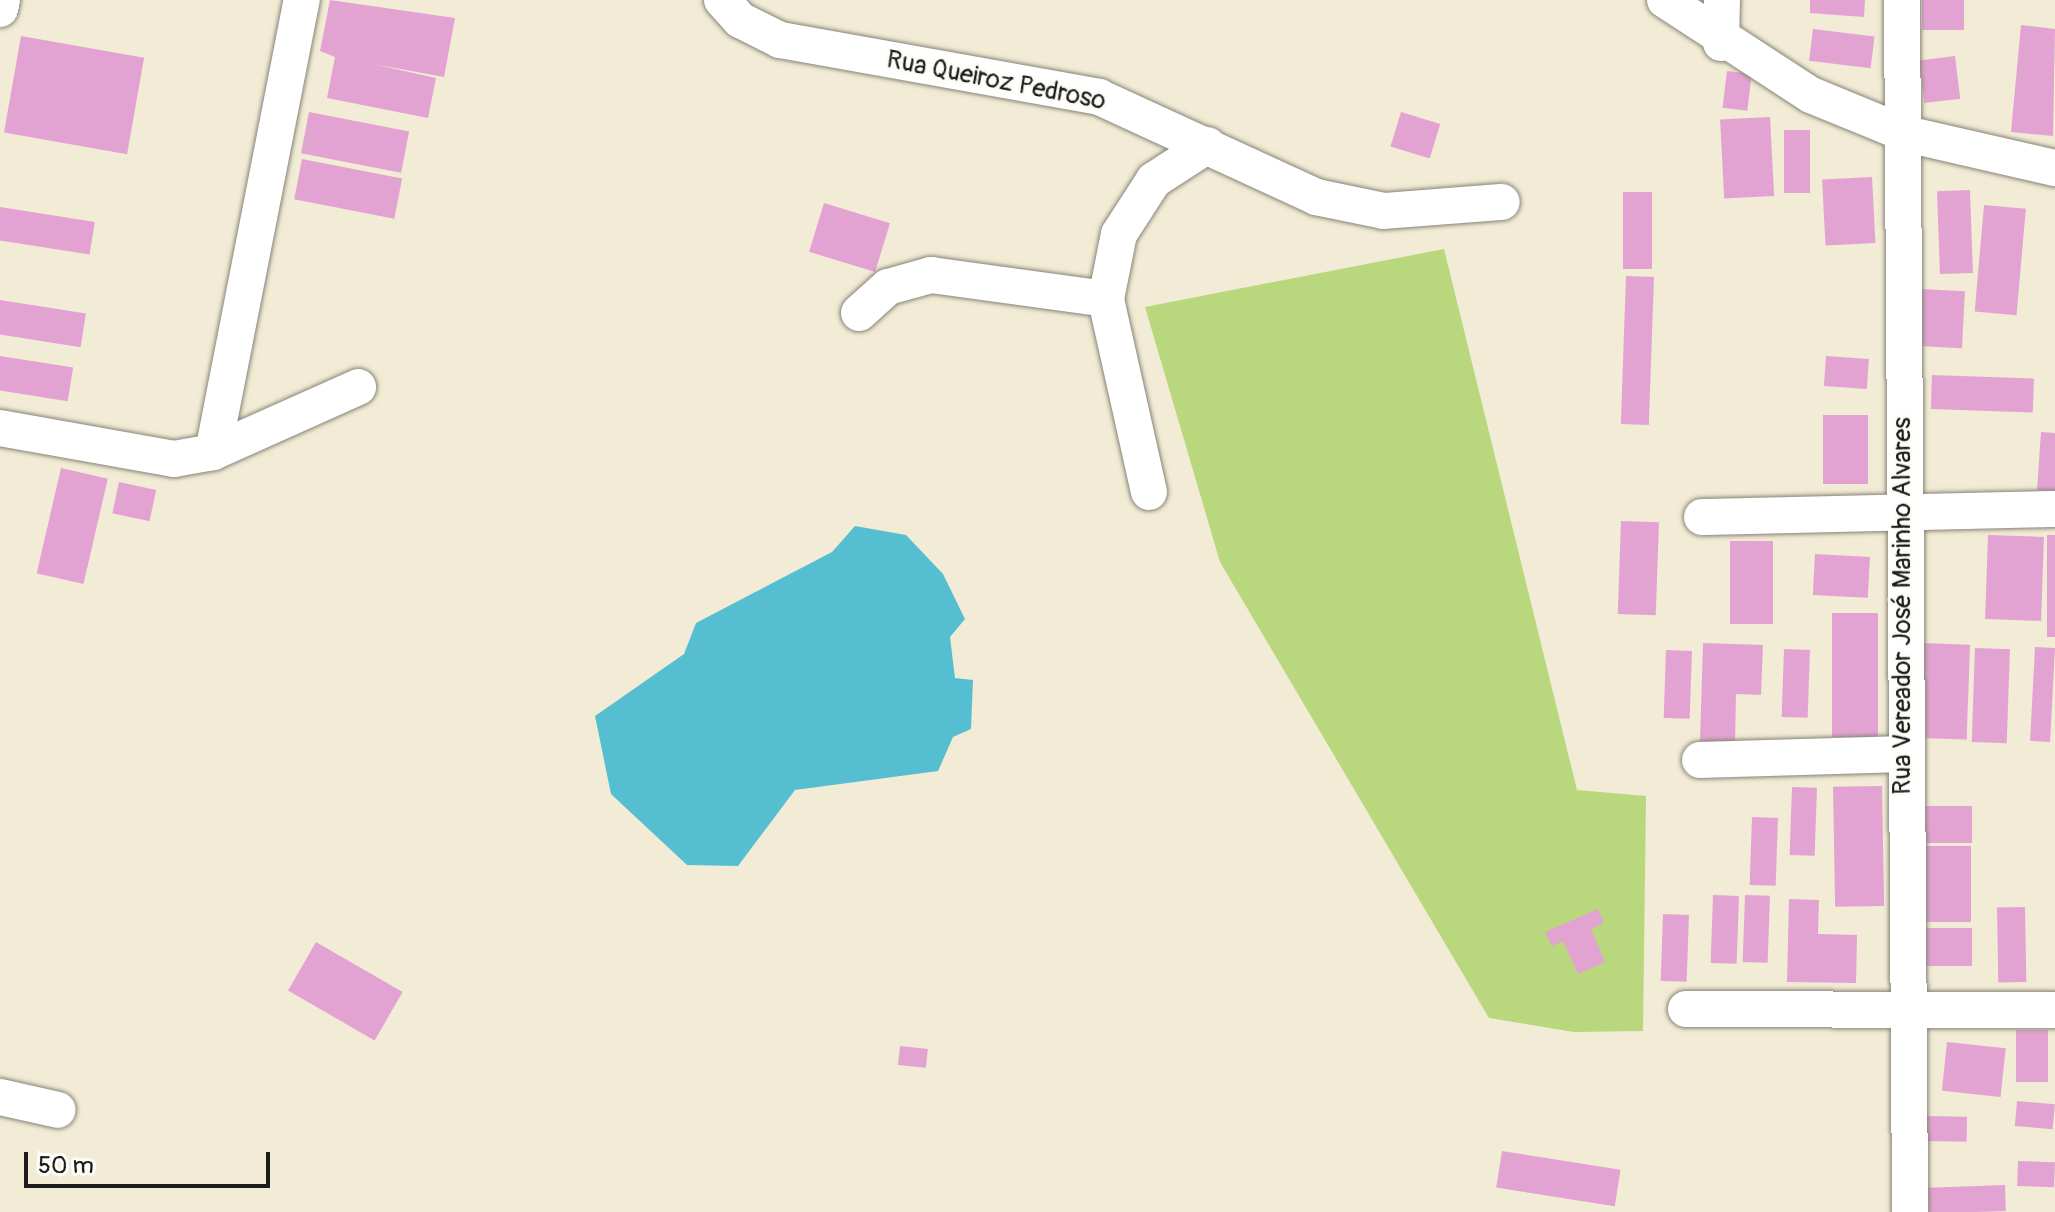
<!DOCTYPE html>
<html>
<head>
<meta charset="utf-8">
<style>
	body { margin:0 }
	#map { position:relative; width:2055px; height:1212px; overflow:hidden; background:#f2ebd5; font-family:Pangolin,sans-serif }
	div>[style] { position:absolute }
	.green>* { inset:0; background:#b9d77d }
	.water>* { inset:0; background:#55bfd1 }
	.building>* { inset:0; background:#e3a3d2; transform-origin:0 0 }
	.roads { filter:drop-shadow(0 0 2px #878478) drop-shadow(0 0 2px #878478) }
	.street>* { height:36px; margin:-18px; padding:0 18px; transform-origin:18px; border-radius:18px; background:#fff }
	span { translate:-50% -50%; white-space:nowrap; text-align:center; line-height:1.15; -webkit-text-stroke:6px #fdfcf7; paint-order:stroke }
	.street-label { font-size:26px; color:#1c1c1c }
	.scale { position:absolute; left:24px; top:1152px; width:246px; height:36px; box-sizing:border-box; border:4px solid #1c1c1c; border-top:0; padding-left:10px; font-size:24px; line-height:28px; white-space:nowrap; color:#1c1c1c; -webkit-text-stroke:6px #fdfcf7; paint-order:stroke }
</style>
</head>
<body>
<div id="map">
	<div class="green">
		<i style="clip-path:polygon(1444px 249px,1577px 790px,1646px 796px,1643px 1031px,1574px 1032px,1489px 1018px,1220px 562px,1145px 307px)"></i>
	</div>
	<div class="water">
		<i style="clip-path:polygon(855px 526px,906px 535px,943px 574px,965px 619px,950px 637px,955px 678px,973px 680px,971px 729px,953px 737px,938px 771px,795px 790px,738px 866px,687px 865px,611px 794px,595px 716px,684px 654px,696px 623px,832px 552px)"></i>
	</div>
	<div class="building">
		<i style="clip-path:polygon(330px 0,455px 18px,444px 77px,373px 64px,436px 78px,428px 118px,327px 98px,335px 57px,320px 51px)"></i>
		<i style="clip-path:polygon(1810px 0,1865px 0,1864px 17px,1810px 13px)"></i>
		<i style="left:1922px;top:0;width:42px;height:30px"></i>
		<i style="clip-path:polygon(2021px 25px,2055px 29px,2053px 136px,2011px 132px)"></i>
		<i style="left:1813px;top:29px;width:62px;height:32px;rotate:7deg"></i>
		<i style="left:21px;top:36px;width:125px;height:98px;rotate:10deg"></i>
		<i style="left:1955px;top:56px;width:43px;height:36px;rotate:83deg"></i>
		<i style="left:1727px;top:71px;width:25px;height:37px;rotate:7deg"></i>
		<i style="left:309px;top:112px;width:102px;height:42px;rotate:11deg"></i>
		<i style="left:1401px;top:112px;width:41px;height:36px;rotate:17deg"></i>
		<i style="left:1770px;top:117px;width:79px;height:50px;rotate:87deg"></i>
		<i style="left:1784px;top:130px;width:26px;height:63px"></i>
		<i style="left:302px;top:159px;width:102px;height:41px;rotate:11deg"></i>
		<i style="left:1872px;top:177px;width:66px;height:50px;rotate:87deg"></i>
		<i style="left:1970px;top:190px;width:83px;height:33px;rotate:88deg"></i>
		<i style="left:1623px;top:192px;width:29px;height:77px"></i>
		<i style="left:824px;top:203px;width:69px;height:51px;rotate:17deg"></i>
		<i style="left:1984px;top:205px;width:42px;height:107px;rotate:5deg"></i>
		<i style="left:0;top:207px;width:96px;height:33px;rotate:9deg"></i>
		<i style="left:1626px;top:276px;width:28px;height:148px;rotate:2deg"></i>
		<i style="left:1921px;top:289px;width:44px;height:57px;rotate:3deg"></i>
		<i style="left:0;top:300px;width:87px;height:34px;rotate:9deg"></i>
		<i style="left:0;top:356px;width:74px;height:34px;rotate:9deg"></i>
		<i style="left:1826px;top:356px;width:43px;height:30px;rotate:4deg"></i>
		<i style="left:1932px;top:375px;width:102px;height:34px;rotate:2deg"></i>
		<i style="left:1823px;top:415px;width:45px;height:69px"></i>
		<i style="clip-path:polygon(2041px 432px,2055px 433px,2055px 492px,2037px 490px)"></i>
		<i style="left:61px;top:468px;width:48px;height:108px;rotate:13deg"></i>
		<i style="left:119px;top:482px;width:38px;height:32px;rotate:12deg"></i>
		<i style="left:1621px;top:521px;width:38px;height:93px;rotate:2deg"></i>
		<i style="left:1988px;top:535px;width:56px;height:84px;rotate:2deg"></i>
		<i style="left:2047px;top:535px;width:8px;height:102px"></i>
		<i style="left:1730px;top:541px;width:43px;height:83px"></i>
		<i style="left:1815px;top:554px;width:55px;height:41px;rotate:3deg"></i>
		<i style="left:1832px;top:613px;width:46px;height:124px"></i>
		<i style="clip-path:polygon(1703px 643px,1763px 645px,1761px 695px,1736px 694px,1735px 742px,1700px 741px)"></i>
		<i style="left:1923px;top:643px;width:47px;height:95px;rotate:2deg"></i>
		<i style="left:2035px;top:647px;width:20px;height:94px;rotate:3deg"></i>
		<i style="left:1975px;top:648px;width:35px;height:94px;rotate:2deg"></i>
		<i style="left:1784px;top:649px;width:26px;height:68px;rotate:2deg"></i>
		<i style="left:1666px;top:650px;width:26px;height:68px;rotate:2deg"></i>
		<i style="left:1882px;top:786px;width:120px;height:49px;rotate:89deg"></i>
		<i style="left:1792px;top:787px;width:25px;height:68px;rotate:2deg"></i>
		<i style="left:1924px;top:806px;width:48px;height:37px"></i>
		<i style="left:1752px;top:817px;width:26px;height:68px;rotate:2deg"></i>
		<i style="left:1923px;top:846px;width:48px;height:76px"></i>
		<i style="left:1713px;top:895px;width:26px;height:68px;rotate:2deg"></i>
		<i style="left:1745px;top:895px;width:25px;height:67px;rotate:2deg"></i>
		<i style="clip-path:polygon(1789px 899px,1819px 900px,1818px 934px,1857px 935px,1856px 983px,1787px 982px)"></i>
		<i style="left:2025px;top:907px;width:75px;height:28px;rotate:89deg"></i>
		<i style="clip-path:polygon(1598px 909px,1604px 923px,1591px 929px,1605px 962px,1578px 974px,1563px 941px,1552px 946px,1545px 932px)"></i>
		<i style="left:1663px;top:914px;width:26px;height:67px;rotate:2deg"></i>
		<i style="left:1924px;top:928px;width:48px;height:38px"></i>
		<i style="left:316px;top:942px;width:100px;height:56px;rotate:30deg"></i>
		<i style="left:2016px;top:1030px;width:32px;height:52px"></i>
		<i style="left:1947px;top:1042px;width:59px;height:49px;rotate:6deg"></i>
		<i style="left:900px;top:1046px;width:28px;height:19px;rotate:6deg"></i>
		<i style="left:2017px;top:1101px;width:38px;height:25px;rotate:5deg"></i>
		<i style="left:1924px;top:1116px;width:43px;height:25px;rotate:1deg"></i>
		<i style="left:1502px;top:1151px;width:120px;height:37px;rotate:9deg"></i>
		<i style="left:2018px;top:1161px;width:37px;height:25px;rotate:2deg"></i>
		<i style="left:2005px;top:1185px;width:26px;height:77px;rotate:88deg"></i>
	</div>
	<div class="roads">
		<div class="street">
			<i style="left:722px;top:0;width:27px;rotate:48deg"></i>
			<i style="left:740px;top:20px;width:45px;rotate:26.6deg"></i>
			<i style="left:780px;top:40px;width:324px;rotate:10.1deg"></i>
			<i style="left:1099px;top:97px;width:239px;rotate:24.7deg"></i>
			<i style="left:1316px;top:197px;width:69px;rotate:11.6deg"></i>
			<i style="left:1384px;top:211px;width:118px;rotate:-4.4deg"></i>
			<i style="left:1665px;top:0;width:174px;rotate:33.1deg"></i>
			<i style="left:1811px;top:95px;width:103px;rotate:22.3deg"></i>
			<i style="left:1906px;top:134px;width:153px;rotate:12.9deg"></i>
			<i style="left:1902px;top:0;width:1212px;rotate:89.62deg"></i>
			<i style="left:0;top:9px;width:9px;rotate:-77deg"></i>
			<i style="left:1721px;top:43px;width:43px;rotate:-88.7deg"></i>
			<i style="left:859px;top:313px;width:39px;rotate:-42deg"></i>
			<i style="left:888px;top:287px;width:45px;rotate:-15.6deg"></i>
			<i style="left:931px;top:275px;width:177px;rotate:7.8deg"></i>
			<i style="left:0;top:428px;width:177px;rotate:10.1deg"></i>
			<i style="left:174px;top:459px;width:40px;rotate:-10deg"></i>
			<i style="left:213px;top:452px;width:159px;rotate:-24.1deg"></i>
			<i style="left:213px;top:452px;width:461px;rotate:-78.9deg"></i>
			<i style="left:1149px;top:492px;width:198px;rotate:-102.6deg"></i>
			<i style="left:1106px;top:299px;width:66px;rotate:-78.7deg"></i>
			<i style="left:1119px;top:234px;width:64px;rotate:-57.1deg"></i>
			<i style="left:1154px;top:180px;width:64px;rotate:-32.9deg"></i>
			<i style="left:1702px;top:517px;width:353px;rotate:-1.3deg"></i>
			<i style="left:1700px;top:760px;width:204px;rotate:-1.7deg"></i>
			<i style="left:1686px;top:1009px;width:369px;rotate:0.2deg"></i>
			<i style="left:0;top:1097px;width:59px;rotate:12.6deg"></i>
		</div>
	</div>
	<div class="street-label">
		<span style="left:996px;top:81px;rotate:11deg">Rua Queiroz Pedroso</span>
		<span style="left:1903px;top:606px;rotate:-90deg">Rua Vereador José Marinho Alvares</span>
	</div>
	<div class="scale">50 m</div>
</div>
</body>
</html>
